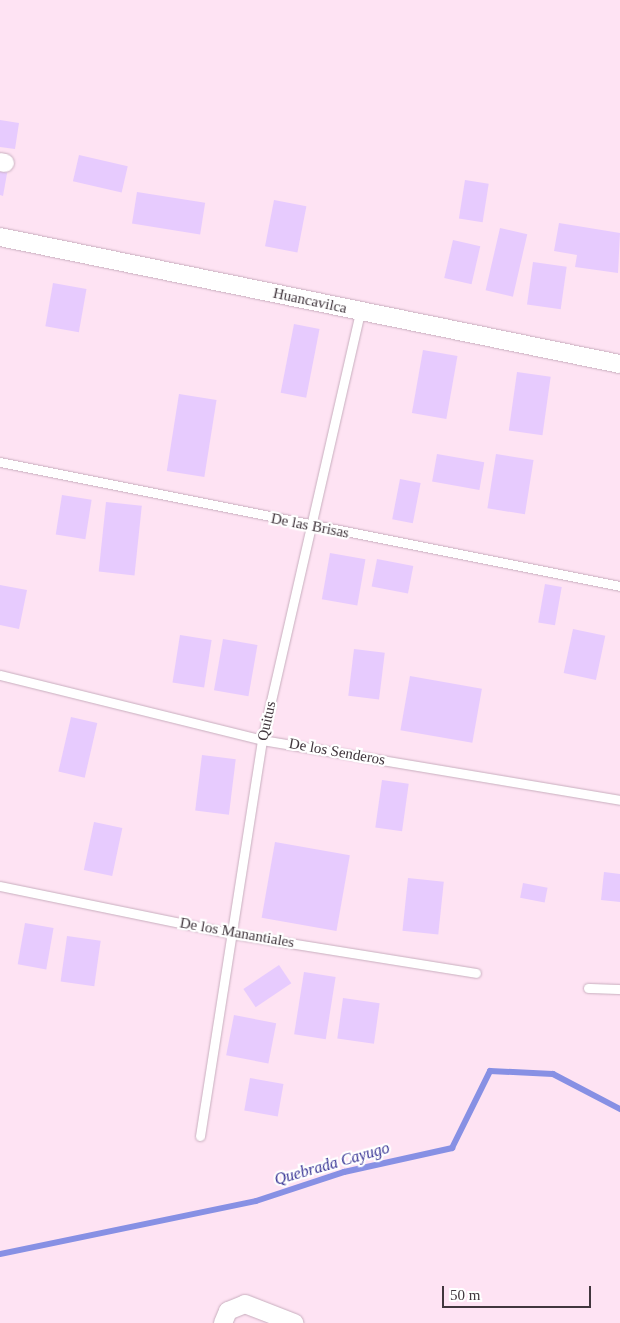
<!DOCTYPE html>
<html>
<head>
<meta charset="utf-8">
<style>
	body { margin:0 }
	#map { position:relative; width:620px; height:1323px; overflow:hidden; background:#fee3f3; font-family:Georgia,serif }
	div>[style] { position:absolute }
	.stream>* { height:6px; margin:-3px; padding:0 3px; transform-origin:3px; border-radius:3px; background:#8790e4 }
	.building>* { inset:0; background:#e7cbfe; transform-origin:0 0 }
	.roads { filter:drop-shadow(0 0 1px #c8aebe) drop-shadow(0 0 1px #c8aebe) }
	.lane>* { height:9px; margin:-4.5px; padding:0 4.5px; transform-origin:4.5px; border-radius:4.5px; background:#fff }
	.street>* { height:18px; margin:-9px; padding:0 9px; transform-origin:9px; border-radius:9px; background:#fff }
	span { translate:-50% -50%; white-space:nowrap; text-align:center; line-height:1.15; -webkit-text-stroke:4.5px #fff; paint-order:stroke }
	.street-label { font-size:15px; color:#41363d }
	.water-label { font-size:16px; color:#373394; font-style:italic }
	.scale { position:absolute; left:442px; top:1286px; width:149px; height:22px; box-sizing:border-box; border:2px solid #41363d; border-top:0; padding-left:6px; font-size:15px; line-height:18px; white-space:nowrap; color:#41363d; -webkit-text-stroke:4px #fff; paint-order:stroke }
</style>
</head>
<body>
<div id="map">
	<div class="stream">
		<i style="left:0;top:1254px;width:261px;rotate:-11.7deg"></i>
		<i style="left:256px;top:1201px;width:93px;rotate:-18.2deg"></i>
		<i style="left:344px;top:1172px;width:111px;rotate:-12.5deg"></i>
		<i style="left:452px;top:1148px;width:86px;rotate:-63.7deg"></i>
		<i style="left:490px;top:1071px;width:63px;rotate:2.7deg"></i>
		<i style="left:553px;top:1074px;width:76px;rotate:27.6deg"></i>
	</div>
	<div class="building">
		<i style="clip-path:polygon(0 120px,19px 123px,15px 149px,0 147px)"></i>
		<i style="left:79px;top:155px;width:50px;height:27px;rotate:13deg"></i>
		<i style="clip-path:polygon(0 167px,8px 168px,3px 196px,0 195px)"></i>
		<i style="left:465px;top:180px;width:24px;height:39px;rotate:9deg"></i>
		<i style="left:137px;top:192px;width:69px;height:32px;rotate:9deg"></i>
		<i style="left:274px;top:200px;width:33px;height:47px;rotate:11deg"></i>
		<i style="clip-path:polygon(559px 223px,620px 233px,618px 273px,575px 267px,577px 255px,554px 251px)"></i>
		<i style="left:500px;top:228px;width:28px;height:64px;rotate:13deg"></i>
		<i style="left:453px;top:240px;width:28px;height:39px;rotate:13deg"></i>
		<i style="left:533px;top:262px;width:34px;height:43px;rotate:8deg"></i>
		<i style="left:53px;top:283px;width:34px;height:44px;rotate:10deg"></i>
		<i style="left:294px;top:324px;width:26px;height:70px;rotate:11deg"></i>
		<i style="left:423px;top:350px;width:35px;height:64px;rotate:10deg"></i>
		<i style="left:517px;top:372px;width:34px;height:59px;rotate:8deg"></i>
		<i style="left:179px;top:394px;width:38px;height:78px;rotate:9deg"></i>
		<i style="left:437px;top:454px;width:48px;height:28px;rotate:10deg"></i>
		<i style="left:496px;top:454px;width:38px;height:55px;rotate:9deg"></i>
		<i style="left:400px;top:479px;width:21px;height:41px;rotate:11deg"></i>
		<i style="left:62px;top:495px;width:30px;height:40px;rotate:9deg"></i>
		<i style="left:106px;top:502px;width:36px;height:70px;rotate:6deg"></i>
		<i style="left:330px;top:553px;width:36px;height:47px;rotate:10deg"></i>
		<i style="left:377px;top:559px;width:37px;height:28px;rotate:11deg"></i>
		<i style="left:545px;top:584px;width:17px;height:39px;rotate:10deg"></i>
		<i style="clip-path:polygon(0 585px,27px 590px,19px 629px,0 625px)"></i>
		<i style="left:573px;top:629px;width:33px;height:45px;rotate:12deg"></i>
		<i style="left:180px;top:635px;width:32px;height:48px;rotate:9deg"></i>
		<i style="left:223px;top:639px;width:35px;height:52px;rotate:10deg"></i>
		<i style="left:354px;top:649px;width:31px;height:47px;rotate:7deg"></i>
		<i style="left:410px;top:676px;width:73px;height:55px;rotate:10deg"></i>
		<i style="left:71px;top:717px;width:27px;height:56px;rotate:13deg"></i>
		<i style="left:202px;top:755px;width:34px;height:56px;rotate:7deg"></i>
		<i style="left:382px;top:780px;width:27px;height:48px;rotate:8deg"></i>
		<i style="left:94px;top:822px;width:29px;height:49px;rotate:12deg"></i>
		<i style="left:275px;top:842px;width:76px;height:77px;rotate:10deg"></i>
		<i style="clip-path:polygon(604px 872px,620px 874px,620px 902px,601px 900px)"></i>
		<i style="left:408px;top:878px;width:36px;height:53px;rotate:6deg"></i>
		<i style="left:523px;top:883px;width:25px;height:15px;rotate:11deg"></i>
		<i style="left:25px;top:923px;width:29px;height:42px;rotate:10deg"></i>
		<i style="left:67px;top:936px;width:34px;height:46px;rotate:8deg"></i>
		<i style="left:279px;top:965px;width:22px;height:43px;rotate:56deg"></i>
		<i style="left:304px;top:972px;width:32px;height:63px;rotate:9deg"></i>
		<i style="left:343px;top:998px;width:37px;height:41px;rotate:8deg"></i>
		<i style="left:234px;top:1015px;width:43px;height:41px;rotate:11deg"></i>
		<i style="left:250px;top:1078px;width:34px;height:33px;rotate:10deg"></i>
	</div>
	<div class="roads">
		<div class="lane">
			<i style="left:0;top:462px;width:632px;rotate:11.31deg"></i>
			<i style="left:0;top:675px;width:270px;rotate:13.9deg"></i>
			<i style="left:262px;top:740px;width:363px;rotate:9.5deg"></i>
			<i style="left:0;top:886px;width:238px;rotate:11.6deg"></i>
			<i style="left:233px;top:934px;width:246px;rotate:9.1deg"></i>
			<i style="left:588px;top:988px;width:32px;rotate:2deg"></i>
			<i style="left:200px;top:1136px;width:401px;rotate:-81.1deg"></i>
			<i style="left:262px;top:740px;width:440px;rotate:-77.1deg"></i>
		</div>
		<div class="street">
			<i style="left:0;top:162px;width:5px;rotate:11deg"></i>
			<i style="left:0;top:237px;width:633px;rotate:11.58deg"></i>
			<i style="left:223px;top:1323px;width:13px;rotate:-67deg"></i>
			<i style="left:228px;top:1311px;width:18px;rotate:-22deg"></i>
			<i style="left:245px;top:1304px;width:53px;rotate:21.2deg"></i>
		</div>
	</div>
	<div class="street-label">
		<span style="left:310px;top:301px;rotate:12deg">Huancavilca</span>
		<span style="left:310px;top:526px;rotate:11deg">De las Brisas</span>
		<span style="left:267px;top:721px;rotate:-78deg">Quitus</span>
		<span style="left:337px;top:752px;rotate:10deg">De los Senderos</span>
		<span style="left:237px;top:933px;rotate:10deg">De los Manantiales</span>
	</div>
	<div class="water-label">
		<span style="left:332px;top:1164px;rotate:-16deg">Quebrada Cayugo</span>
	</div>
	<div class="scale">50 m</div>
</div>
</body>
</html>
